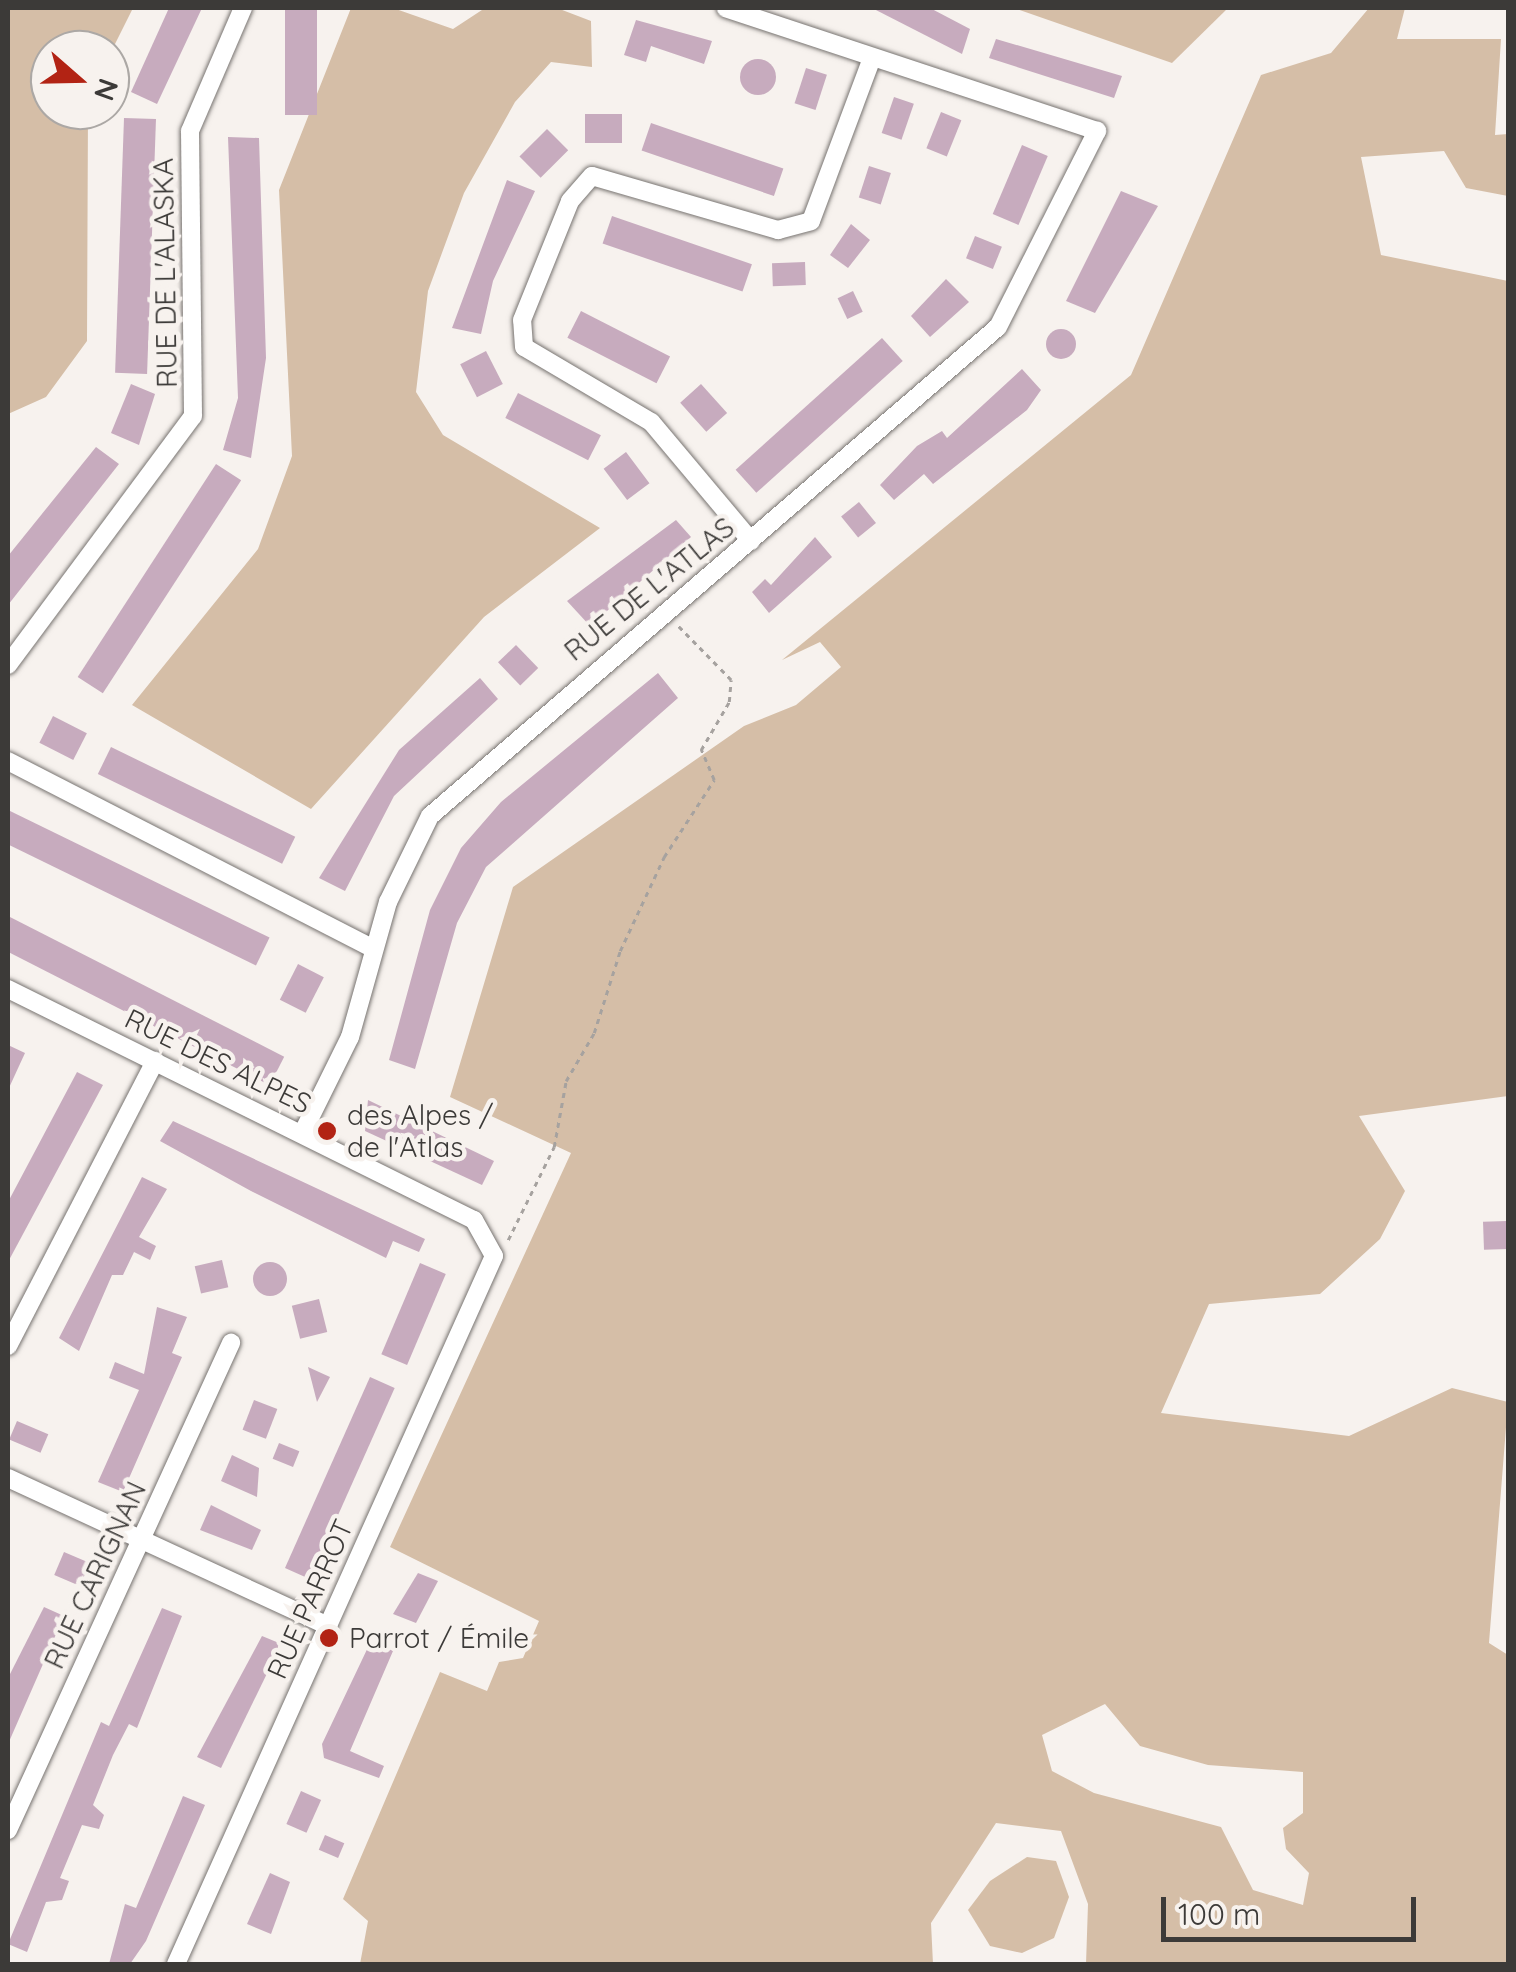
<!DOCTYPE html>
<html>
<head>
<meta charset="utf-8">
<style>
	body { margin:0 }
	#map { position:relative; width:1516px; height:1972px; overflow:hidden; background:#f7f2ee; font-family:Quicksand,sans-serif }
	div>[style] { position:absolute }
	.forest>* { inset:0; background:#d5bea7 }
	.building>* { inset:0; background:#c7abbe; transform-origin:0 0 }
	.round { border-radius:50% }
	.path>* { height:2.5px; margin-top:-1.25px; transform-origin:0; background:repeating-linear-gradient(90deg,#a6a29f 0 5px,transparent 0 10px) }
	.roads { filter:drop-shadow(0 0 2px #777370) drop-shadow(0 0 2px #777370) }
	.minor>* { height:18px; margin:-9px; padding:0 9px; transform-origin:9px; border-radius:9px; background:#fff }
	.dots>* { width:28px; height:28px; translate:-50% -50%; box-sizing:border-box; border:5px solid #f7f2ee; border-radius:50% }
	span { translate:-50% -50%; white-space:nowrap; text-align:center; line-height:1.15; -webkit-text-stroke:9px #f7f2ee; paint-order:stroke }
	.street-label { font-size:28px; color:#3c3a38 }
	.poi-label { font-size:28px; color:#3c3a38 }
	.left { translate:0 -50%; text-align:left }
	.frame { position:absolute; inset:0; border:10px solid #3c3a38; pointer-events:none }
	.north { position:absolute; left:30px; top:30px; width:100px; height:100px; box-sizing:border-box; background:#f7f2ee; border:2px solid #aca8a5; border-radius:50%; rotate:110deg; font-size:28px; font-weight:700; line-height:40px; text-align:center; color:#3c3a38 }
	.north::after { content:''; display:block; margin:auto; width:35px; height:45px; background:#b22314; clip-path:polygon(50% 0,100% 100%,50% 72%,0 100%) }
	.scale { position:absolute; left:1161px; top:1897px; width:255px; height:45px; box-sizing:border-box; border:5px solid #3c3a38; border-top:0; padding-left:12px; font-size:30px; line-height:35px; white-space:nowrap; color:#3c3a38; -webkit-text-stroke:8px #f7f2ee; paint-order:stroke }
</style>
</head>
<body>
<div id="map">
	<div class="forest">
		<i style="clip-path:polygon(8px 8px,133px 8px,110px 54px,50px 50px,50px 110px,88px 110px,87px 341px,46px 397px,8px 414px)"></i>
		<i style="clip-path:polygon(351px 8px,393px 8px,453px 29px,485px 8px,557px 8px,591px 21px,592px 67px,551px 62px,515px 102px,464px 193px,428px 291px,416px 392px,443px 435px,600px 528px,484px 617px,311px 809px,132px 705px,258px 549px,292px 456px,279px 190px)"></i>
		<i style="clip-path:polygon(1014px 8px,1228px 8px,1172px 63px)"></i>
		<i style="clip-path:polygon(evenodd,1369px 8px,1405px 8px,1397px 39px,1501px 39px,1495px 135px,1508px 134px,1508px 196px,1466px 188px,1444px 151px,1361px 157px,1381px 255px,1508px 281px,1508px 1096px,1359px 1116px,1405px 1191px,1380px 1239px,1320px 1294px,1209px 1304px,1161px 1413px,1349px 1436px,1452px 1388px,1508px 1402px,1489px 1643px,1508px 1655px,1508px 1964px,1086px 1964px,1088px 1904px,1061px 1831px,996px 1823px,931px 1923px,933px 1964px,360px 1964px,368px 1921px,343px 1899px,440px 1672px,487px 1691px,499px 1662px,523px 1658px,539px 1621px,390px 1547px,571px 1153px,450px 1097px,513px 887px,744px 726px,796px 705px,841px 667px,820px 642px,782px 660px,1131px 375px,1261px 75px,1331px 53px,1369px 8px,1105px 1704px,1140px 1746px,1208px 1765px,1303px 1772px,1303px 1813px,1283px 1828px,1286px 1849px,1309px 1873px,1303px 1905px,1253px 1890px,1221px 1827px,1094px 1793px,1052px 1771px,1042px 1735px,1105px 1704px)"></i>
		<i style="clip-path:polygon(1027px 1857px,1056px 1861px,1069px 1897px,1054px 1938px,1022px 1953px,990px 1946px,968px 1910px,990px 1881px)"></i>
	</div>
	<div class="building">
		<i style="clip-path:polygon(169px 8px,202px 8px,157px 104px,131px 92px)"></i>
		<i style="left:285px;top:8px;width:32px;height:107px"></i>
		<i style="clip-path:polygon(872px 8px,930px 8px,970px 29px,962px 54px)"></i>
		<i style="clip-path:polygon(636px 20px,712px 41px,704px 64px,651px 46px,646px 62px,624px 55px)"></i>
		<i style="clip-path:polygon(996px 39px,1122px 76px,1114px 98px,989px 58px)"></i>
		<i class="round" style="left:740px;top:59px;width:36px;height:36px"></i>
		<i style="left:806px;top:68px;width:22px;height:37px;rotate:18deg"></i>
		<i style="left:894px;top:97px;width:21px;height:38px;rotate:19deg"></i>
		<i style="left:941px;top:112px;width:22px;height:39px;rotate:22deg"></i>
		<i style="left:585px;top:114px;width:37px;height:29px"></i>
		<i style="left:124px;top:118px;width:32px;height:255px;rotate:2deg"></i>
		<i style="left:651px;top:123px;width:140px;height:29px;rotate:19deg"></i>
		<i style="left:547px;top:129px;width:30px;height:39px;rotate:45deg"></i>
		<i style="clip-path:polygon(228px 137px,259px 138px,266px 358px,251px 458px,223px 450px,238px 398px)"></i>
		<i style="left:1022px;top:145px;width:28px;height:75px;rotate:23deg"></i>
		<i style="left:869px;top:166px;width:23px;height:33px;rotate:18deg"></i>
		<i style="clip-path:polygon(507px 180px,535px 191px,493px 281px,481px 334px,452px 328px)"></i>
		<i style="clip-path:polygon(1121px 191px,1158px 206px,1095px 313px,1066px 301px)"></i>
		<i style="left:612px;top:216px;width:148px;height:29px;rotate:19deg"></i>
		<i style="clip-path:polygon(851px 224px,870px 240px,848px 268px,830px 255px)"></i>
		<i style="left:975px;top:236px;width:29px;height:24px;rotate:22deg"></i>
		<i style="left:805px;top:262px;width:23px;height:33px;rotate:88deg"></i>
		<i style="clip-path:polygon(946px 279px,969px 302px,930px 337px,911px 316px)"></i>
		<i style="left:853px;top:291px;width:23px;height:17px;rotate:65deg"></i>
		<i style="left:581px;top:311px;width:100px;height:30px;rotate:27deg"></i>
		<i class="round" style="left:1046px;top:329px;width:30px;height:30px"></i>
		<i style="left:882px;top:338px;width:31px;height:197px;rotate:48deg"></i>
		<i style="left:486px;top:351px;width:37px;height:29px;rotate:63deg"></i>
		<i style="clip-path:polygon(1022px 369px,1041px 390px,1027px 410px,933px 484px,924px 474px,894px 500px,880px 485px,917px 446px,942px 431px,947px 438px)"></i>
		<i style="clip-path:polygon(131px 384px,155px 394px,139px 445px,111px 433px)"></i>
		<i style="left:701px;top:384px;width:39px;height:28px;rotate:48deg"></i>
		<i style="left:518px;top:393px;width:93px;height:28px;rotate:27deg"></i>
		<i style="clip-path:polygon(96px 447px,119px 464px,8px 605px,8px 556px)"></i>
		<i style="left:626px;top:452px;width:39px;height:28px;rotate:53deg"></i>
		<i style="left:216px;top:464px;width:30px;height:254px;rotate:33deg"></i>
		<i style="left:859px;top:502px;width:27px;height:23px;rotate:51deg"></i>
		<i style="clip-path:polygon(676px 520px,691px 537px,590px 626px,567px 601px)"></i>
		<i style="clip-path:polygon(815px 537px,832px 557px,769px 613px,752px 592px,765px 579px,771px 585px)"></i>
		<i style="left:516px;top:645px;width:32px;height:25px;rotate:46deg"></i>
		<i style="clip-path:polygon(658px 673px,678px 698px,486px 867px,457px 923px,415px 1069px,389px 1060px,430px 910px,461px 848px,501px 802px)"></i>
		<i style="clip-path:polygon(480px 678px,498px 699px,394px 796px,345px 891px,319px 878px,399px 750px)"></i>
		<i style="left:53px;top:716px;width:38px;height:30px;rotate:27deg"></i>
		<i style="left:111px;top:747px;width:205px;height:30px;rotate:26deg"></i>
		<i style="left:8px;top:810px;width:291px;height:31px;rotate:26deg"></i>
		<i style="left:8px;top:916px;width:310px;height:32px;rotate:27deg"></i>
		<i style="left:298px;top:964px;width:29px;height:40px;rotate:27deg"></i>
		<i style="clip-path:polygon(8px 1045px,25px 1053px,8px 1090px)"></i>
		<i style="clip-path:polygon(77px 1072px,103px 1085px,8px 1262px,8px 1202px)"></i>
		<i style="clip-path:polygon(368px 1100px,494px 1161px,482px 1185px,365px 1131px)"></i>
		<i style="clip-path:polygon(173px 1121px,425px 1239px,419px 1252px,393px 1241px,386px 1258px,251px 1191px,160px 1141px)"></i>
		<i style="clip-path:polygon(142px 1177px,167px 1189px,139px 1237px,156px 1246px,150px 1260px,134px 1252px,123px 1275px,112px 1275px,79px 1351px,59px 1338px)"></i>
		<i style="left:1507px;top:1221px;width:28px;height:24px;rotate:88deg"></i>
		<i style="left:222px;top:1260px;width:28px;height:28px;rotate:77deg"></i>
		<i class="round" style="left:253px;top:1262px;width:34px;height:34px"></i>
		<i style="left:420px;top:1263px;width:28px;height:99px;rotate:23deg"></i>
		<i style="left:319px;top:1299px;width:34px;height:28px;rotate:76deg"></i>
		<i style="clip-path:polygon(157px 1307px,187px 1317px,172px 1353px,182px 1357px,123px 1492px,98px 1482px,139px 1390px,109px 1378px,115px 1362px,144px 1374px)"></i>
		<i style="clip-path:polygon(308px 1367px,330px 1377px,317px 1402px)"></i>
		<i style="left:370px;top:1377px;width:27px;height:209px;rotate:24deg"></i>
		<i style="left:254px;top:1400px;width:25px;height:32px;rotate:21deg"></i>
		<i style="left:17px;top:1421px;width:34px;height:20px;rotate:23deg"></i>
		<i style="left:279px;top:1443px;width:22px;height:17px;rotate:22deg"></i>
		<i style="clip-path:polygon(232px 1455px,259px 1468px,257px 1497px,221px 1481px)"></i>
		<i style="clip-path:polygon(211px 1505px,261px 1530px,252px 1550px,200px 1530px)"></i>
		<i style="left:64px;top:1552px;width:28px;height:25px;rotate:23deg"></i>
		<i style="clip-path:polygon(418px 1573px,438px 1581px,416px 1623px,393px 1614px)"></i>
		<i style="clip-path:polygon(44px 1607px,64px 1616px,8px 1744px,8px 1678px)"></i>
		<i style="clip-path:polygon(162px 1608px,182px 1616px,137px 1728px,129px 1724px,113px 1755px,93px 1805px,104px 1815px,99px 1829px,82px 1825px,60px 1878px,69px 1881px,62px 1900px,46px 1902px,27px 1952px,8px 1944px,101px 1722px,109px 1726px)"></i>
		<i style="clip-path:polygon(262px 1636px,279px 1643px,275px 1657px,221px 1768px,197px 1757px)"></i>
		<i style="clip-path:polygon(371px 1641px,393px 1651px,350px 1751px,384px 1766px,379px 1778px,324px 1758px,322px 1744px)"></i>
		<i style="left:301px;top:1791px;width:22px;height:36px;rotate:24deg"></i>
		<i style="clip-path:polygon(183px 1796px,205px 1805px,146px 1941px,130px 1964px,109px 1964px,125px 1904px,136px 1908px)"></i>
		<i style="left:325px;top:1835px;width:21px;height:16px;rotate:23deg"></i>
		<i style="clip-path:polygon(270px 1873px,290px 1882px,271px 1934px,247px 1924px)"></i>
	</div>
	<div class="path">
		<i style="left:508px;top:1240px;width:104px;rotate:-63.7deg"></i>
		<i style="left:554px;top:1147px;width:67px;rotate:-79.7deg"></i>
		<i style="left:566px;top:1081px;width:56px;rotate:-59.7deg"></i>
		<i style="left:594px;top:1033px;width:86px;rotate:-72.4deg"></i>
		<i style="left:620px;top:951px;width:104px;rotate:-64.9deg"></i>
		<i style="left:664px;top:857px;width:92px;rotate:-57deg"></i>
		<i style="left:714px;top:780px;width:33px;rotate:-113deg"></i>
		<i style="left:701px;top:750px;width:56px;rotate:-59.7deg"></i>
		<i style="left:729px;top:702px;width:22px;rotate:-85deg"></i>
		<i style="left:731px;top:680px;width:76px;rotate:-134.5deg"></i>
	</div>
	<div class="roads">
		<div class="minor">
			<i style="left:751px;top:541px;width:155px;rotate:-130deg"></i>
			<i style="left:651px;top:422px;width:147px;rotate:-149.4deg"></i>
			<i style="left:524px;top:347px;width:27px;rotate:-94deg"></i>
			<i style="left:522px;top:320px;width:128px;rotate:-68deg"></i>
			<i style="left:570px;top:201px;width:33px;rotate:-49deg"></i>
			<i style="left:592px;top:176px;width:194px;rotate:16.2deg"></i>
			<i style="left:778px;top:230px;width:34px;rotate:-15deg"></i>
			<i style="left:811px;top:221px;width:174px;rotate:-69.5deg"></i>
			<i style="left:8px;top:665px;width:310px;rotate:-53.4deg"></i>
			<i style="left:193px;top:416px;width:285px;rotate:-90.6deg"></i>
			<i style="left:190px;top:131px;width:134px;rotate:-66.7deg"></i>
			<i style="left:8px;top:761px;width:409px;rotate:27.2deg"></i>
			<i style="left:8px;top:989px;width:520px;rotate:26.37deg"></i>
			<i style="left:474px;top:1220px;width:41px;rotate:60.9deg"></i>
			<i style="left:494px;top:1256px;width:776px;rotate:114.19deg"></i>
			<i style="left:303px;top:1132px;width:106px;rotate:-63.7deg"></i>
			<i style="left:350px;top:1037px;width:140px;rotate:-74.3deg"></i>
			<i style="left:388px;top:902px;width:96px;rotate:-64deg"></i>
			<i style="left:430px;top:816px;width:749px;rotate:-40.73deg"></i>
			<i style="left:998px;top:327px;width:220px;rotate:-63.2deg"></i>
			<i style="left:1097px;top:131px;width:391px;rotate:-161.7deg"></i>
			<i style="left:8px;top:1346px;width:321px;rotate:-62.7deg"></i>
			<i style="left:8px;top:1478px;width:353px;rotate:24.8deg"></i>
			<i style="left:8px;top:1830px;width:536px;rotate:-65.4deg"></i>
		</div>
	</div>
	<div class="dots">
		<i style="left:327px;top:1131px;background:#b22314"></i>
		<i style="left:329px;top:1638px;background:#b22314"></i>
	</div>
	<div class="street-label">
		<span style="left:165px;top:273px;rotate:-91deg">RUE DE L'ALASKA</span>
		<span style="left:649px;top:589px;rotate:-39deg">RUE DE L'ATLAS</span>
		<span style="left:218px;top:1061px;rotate:26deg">RUE DES ALPES</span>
		<span style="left:95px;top:1575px;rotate:-65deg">RUE CARIGNAN</span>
		<span style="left:310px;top:1599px;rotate:-66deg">RUE PARROT</span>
	</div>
	<div class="poi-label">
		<span class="left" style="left:347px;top:1131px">des Alpes /<br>de l'Atlas</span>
		<span class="left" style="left:349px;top:1638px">Parrot / Émile</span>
	</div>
	<div class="frame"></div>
	<div class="north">N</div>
	<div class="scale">100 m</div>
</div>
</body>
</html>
